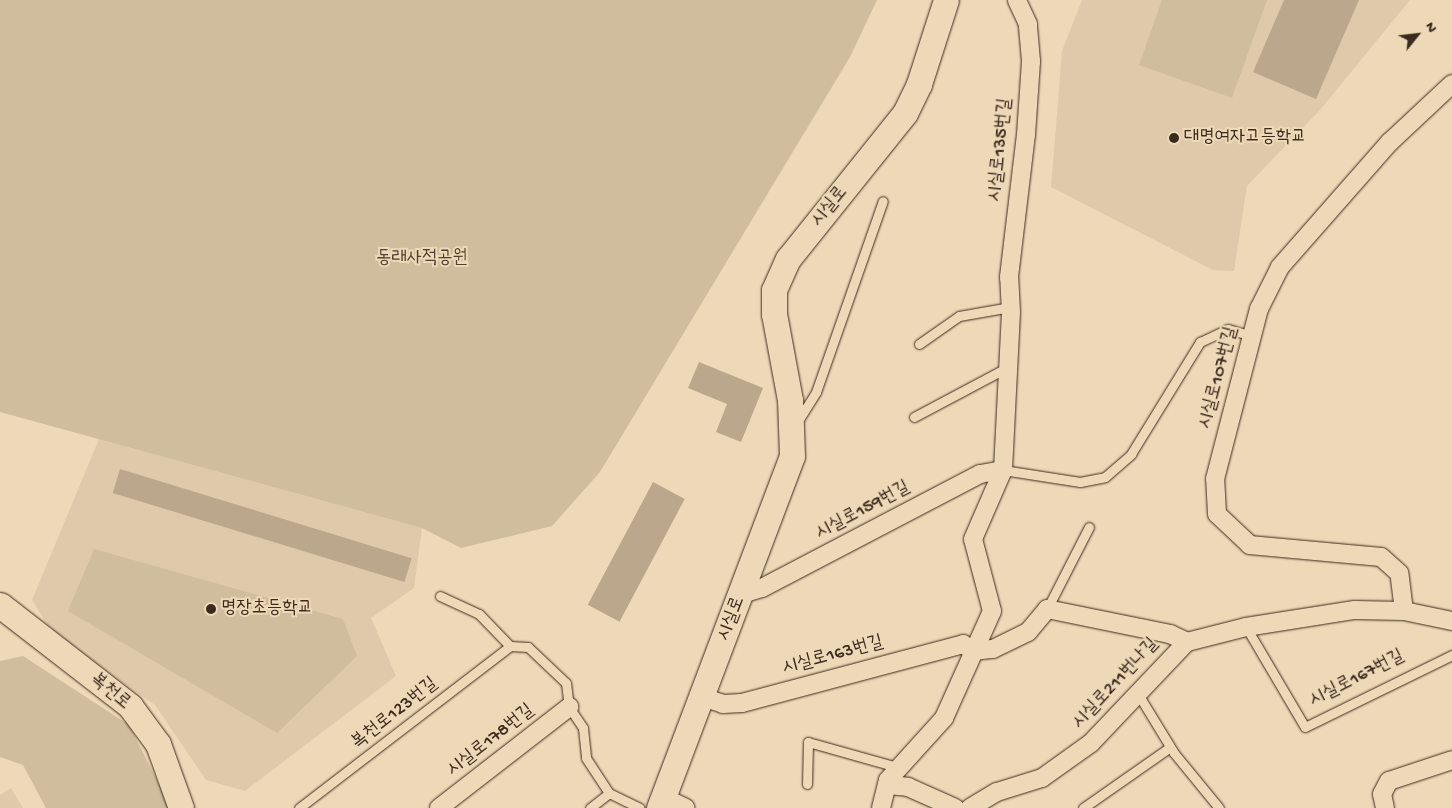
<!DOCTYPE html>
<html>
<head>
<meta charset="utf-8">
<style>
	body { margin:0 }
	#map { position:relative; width:1452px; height:808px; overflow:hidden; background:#edd9b7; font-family:"Gochi Hand","Poor Story",sans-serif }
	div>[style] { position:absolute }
	.built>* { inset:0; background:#decaaa }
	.green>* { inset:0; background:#d0bd9e }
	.building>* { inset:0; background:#bba88c; transform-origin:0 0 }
	.roads { filter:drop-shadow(0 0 1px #3b2a1e) drop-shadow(0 0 1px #3b2a1e) }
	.lane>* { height:9px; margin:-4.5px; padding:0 4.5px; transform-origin:4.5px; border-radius:4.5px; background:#edd9b7 }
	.street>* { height:18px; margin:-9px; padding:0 9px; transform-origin:9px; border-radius:9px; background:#edd9b7 }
	.secondary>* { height:25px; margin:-12.5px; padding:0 12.5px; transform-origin:12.5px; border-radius:12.5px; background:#edd9b7 }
	.dots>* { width:14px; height:14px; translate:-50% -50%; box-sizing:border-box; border:2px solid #edd9b7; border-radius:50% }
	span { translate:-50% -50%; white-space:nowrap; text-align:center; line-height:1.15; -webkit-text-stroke:4px #edd9b7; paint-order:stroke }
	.poi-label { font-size:19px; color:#3b2a1e }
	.left { translate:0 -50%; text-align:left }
	.street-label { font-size:19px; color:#3b2a1e }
	.park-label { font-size:19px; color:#514031 }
	.north { position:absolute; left:1392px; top:10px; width:50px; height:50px; -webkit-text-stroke:4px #edd9b7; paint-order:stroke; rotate:61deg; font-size:14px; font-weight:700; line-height:20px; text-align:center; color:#3b2a1e }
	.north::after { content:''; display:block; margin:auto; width:18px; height:22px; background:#3b2a1e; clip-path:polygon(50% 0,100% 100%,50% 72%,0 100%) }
</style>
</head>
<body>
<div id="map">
	<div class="built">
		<i style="clip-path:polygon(1082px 0,1410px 0,1320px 110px,1247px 186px,1234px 271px,1213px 270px,1051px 187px,1062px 51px)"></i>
		<i style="clip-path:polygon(99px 439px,422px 528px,414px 588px,371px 618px,396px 676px,245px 791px,206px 780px,155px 705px,54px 635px,32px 600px)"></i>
		<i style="clip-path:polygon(11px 788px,23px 808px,0 808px,0 795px)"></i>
	</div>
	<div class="green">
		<i style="clip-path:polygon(0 0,877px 0,850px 57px,600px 472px,552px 526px,461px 548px,422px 528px,0 412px)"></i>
		<i style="clip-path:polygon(1162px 0,1267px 0,1232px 98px,1139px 65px)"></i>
		<i style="clip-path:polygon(94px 549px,343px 619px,357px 656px,277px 733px,68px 611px)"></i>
		<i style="clip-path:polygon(23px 656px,129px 725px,171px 808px,46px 808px,23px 765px,0 757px,0 661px)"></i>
	</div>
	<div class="building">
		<i style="clip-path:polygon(1284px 0,1359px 0,1316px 99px,1253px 72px)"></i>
		<i style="clip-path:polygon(699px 362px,763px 388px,741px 442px,716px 432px,727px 404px,688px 388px)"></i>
		<i style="left:120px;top:469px;width:305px;height:25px;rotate:17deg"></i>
		<i style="left:653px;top:482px;width:36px;height:139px;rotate:28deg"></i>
	</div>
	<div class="roads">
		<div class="lane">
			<i style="left:919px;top:344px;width:49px;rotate:-35deg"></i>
			<i style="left:959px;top:316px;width:52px;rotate:-10deg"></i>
			<i style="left:914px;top:417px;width:104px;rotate:-28deg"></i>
			<i style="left:796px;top:424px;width:38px;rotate:-58deg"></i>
			<i style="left:816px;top:392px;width:202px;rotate:-70.7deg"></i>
			<i style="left:1003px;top:470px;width:78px;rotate:8.9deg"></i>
			<i style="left:1080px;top:482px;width:25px;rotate:-11deg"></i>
			<i style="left:1105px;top:477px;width:35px;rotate:-41deg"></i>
			<i style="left:1131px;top:454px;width:132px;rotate:-58.4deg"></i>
			<i style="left:1200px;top:342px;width:31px;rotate:-25deg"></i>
			<i style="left:1228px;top:329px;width:25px;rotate:16deg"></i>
			<i style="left:440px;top:596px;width:43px;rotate:24.8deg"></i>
			<i style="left:479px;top:614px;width:45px;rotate:45.9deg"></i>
			<i style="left:510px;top:646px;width:18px;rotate:3deg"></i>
			<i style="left:528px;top:647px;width:52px;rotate:43.5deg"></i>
			<i style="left:566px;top:683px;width:24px;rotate:83deg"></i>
			<i style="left:569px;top:707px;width:25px;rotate:56deg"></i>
			<i style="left:583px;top:728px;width:30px;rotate:84deg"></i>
			<i style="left:586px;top:758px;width:42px;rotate:56.7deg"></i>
			<i style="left:609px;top:793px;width:34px;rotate:26deg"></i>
			<i style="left:1047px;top:609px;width:92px;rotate:-62.9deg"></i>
			<i style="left:1246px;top:627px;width:116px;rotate:59.5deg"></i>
			<i style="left:1305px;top:727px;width:164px;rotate:-26.1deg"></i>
			<i style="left:1138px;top:694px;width:69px;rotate:58.6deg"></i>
			<i style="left:1174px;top:753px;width:71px;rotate:50.7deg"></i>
			<i style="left:807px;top:784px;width:42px;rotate:-88.6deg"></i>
			<i style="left:808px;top:742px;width:92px;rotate:15.7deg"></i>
			<i style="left:299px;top:808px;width:266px;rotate:-37.5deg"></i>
			<i style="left:590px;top:808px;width:24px;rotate:-38deg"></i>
			<i style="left:1083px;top:808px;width:106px;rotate:-35deg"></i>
		</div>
		<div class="street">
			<i style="left:742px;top:594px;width:21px;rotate:-17deg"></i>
			<i style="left:762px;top:588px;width:246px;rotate:-27.6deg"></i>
			<i style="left:980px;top:474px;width:23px;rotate:-10deg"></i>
			<i style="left:1404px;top:611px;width:38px;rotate:-97deg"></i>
			<i style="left:1399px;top:573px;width:24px;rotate:-138deg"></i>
			<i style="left:1381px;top:557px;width:132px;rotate:-174.8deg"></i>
			<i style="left:1250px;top:545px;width:45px;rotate:-136.8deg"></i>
			<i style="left:1217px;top:514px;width:35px;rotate:-93deg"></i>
			<i style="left:1215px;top:479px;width:176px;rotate:-75.5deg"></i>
			<i style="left:1259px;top:309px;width:47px;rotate:-63.4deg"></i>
			<i style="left:1280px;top:267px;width:167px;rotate:-48.7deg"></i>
			<i style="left:1390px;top:142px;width:85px;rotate:-43.1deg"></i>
			<i style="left:973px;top:651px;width:20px;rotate:-6deg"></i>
			<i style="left:993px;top:649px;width:39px;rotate:-26deg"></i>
			<i style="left:1028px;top:632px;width:30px;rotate:-50deg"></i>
			<i style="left:1047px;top:609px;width:126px;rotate:11.5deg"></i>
			<i style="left:1170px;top:634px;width:19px;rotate:25deg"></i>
			<i style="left:1187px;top:642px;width:61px;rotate:-14.3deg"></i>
			<i style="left:1246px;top:627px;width:110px;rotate:-8.9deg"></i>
			<i style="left:1355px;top:610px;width:49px;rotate:1.2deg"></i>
			<i style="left:1404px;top:611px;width:49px;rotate:11.8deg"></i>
			<i style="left:702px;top:697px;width:22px;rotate:18deg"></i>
			<i style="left:723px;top:704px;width:19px;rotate:-3deg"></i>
			<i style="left:742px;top:703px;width:229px;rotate:-14.9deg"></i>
			<i style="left:963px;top:644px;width:12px;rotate:35deg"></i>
			<i style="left:887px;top:785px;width:21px;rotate:5deg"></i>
			<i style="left:908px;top:787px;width:51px;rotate:24.1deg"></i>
			<i style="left:663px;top:797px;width:25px;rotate:26deg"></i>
			<i style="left:439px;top:808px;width:165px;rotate:-37.8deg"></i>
			<i style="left:881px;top:808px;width:29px;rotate:-76deg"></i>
			<i style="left:888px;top:780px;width:84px;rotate:-47.9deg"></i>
			<i style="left:944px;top:718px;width:117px;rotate:-65.8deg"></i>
			<i style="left:992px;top:611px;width:74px;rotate:-104.8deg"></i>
			<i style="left:973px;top:539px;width:75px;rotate:-66.5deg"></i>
			<i style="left:1003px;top:470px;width:158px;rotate:-87.1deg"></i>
			<i style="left:1011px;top:312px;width:35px;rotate:-93deg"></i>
			<i style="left:1009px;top:277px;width:143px;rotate:-83.2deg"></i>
			<i style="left:1026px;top:135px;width:74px;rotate:-86.1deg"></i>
			<i style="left:1031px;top:61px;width:37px;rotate:-95deg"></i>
			<i style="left:1028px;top:24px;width:26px;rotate:-115deg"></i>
			<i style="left:970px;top:808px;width:31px;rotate:-31deg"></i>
			<i style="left:997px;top:792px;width:47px;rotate:-17.3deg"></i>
			<i style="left:1042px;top:778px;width:60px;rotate:-35.5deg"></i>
			<i style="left:1091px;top:743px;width:139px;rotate:-46.5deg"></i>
			<i style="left:1385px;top:808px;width:14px;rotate:-102deg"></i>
			<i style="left:1382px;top:794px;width:15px;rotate:-62deg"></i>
			<i style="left:1389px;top:781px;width:66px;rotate:-18.4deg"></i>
		</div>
		<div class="secondary">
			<i style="left:0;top:605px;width:165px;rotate:37.8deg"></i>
			<i style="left:130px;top:706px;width:47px;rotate:53.6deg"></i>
			<i style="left:158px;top:744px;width:68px;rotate:70.2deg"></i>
			<i style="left:659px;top:808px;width:376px;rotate:-69.3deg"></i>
			<i style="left:792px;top:456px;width:56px;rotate:-92deg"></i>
			<i style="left:790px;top:400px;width:87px;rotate:-100.5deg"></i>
			<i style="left:774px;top:314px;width:24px;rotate:-90deg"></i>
			<i style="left:774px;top:290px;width:34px;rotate:-66deg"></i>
			<i style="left:788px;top:259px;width:187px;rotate:-51.3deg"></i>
			<i style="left:905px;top:113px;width:32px;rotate:-64deg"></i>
			<i style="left:919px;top:84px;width:88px;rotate:-72.2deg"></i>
		</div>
	</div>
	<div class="dots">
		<i style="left:1174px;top:138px;background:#3b2a1e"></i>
		<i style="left:211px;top:609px;background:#3b2a1e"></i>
	</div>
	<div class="poi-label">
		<span class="left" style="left:1184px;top:138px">대명여자고등학교</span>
		<span class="left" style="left:221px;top:609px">명장초등학교</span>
	</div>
	<div class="street-label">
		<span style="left:1001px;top:150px;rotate:-84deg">시실로135번길</span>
		<span style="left:830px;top:207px;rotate:-51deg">시실로</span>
		<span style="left:1219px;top:378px;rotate:-75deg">시실로107번길</span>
		<span style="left:863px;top:511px;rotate:-28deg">시실로159번길</span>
		<span style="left:732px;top:619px;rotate:-69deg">시실로</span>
		<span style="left:833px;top:656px;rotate:-15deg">시실로163번길</span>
		<span style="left:1357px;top:679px;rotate:-27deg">시실로167번길</span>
		<span style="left:1116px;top:684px;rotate:-47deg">시실로211번나길</span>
		<span style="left:110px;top:692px;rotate:40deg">복천로</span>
		<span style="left:395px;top:714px;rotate:-38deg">복천로123번길</span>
		<span style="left:491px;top:741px;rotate:-38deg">시실로178번길</span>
	</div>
	<div class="park-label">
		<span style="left:422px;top:259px">동래사적공원</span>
	</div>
	<div class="north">N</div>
</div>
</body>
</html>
